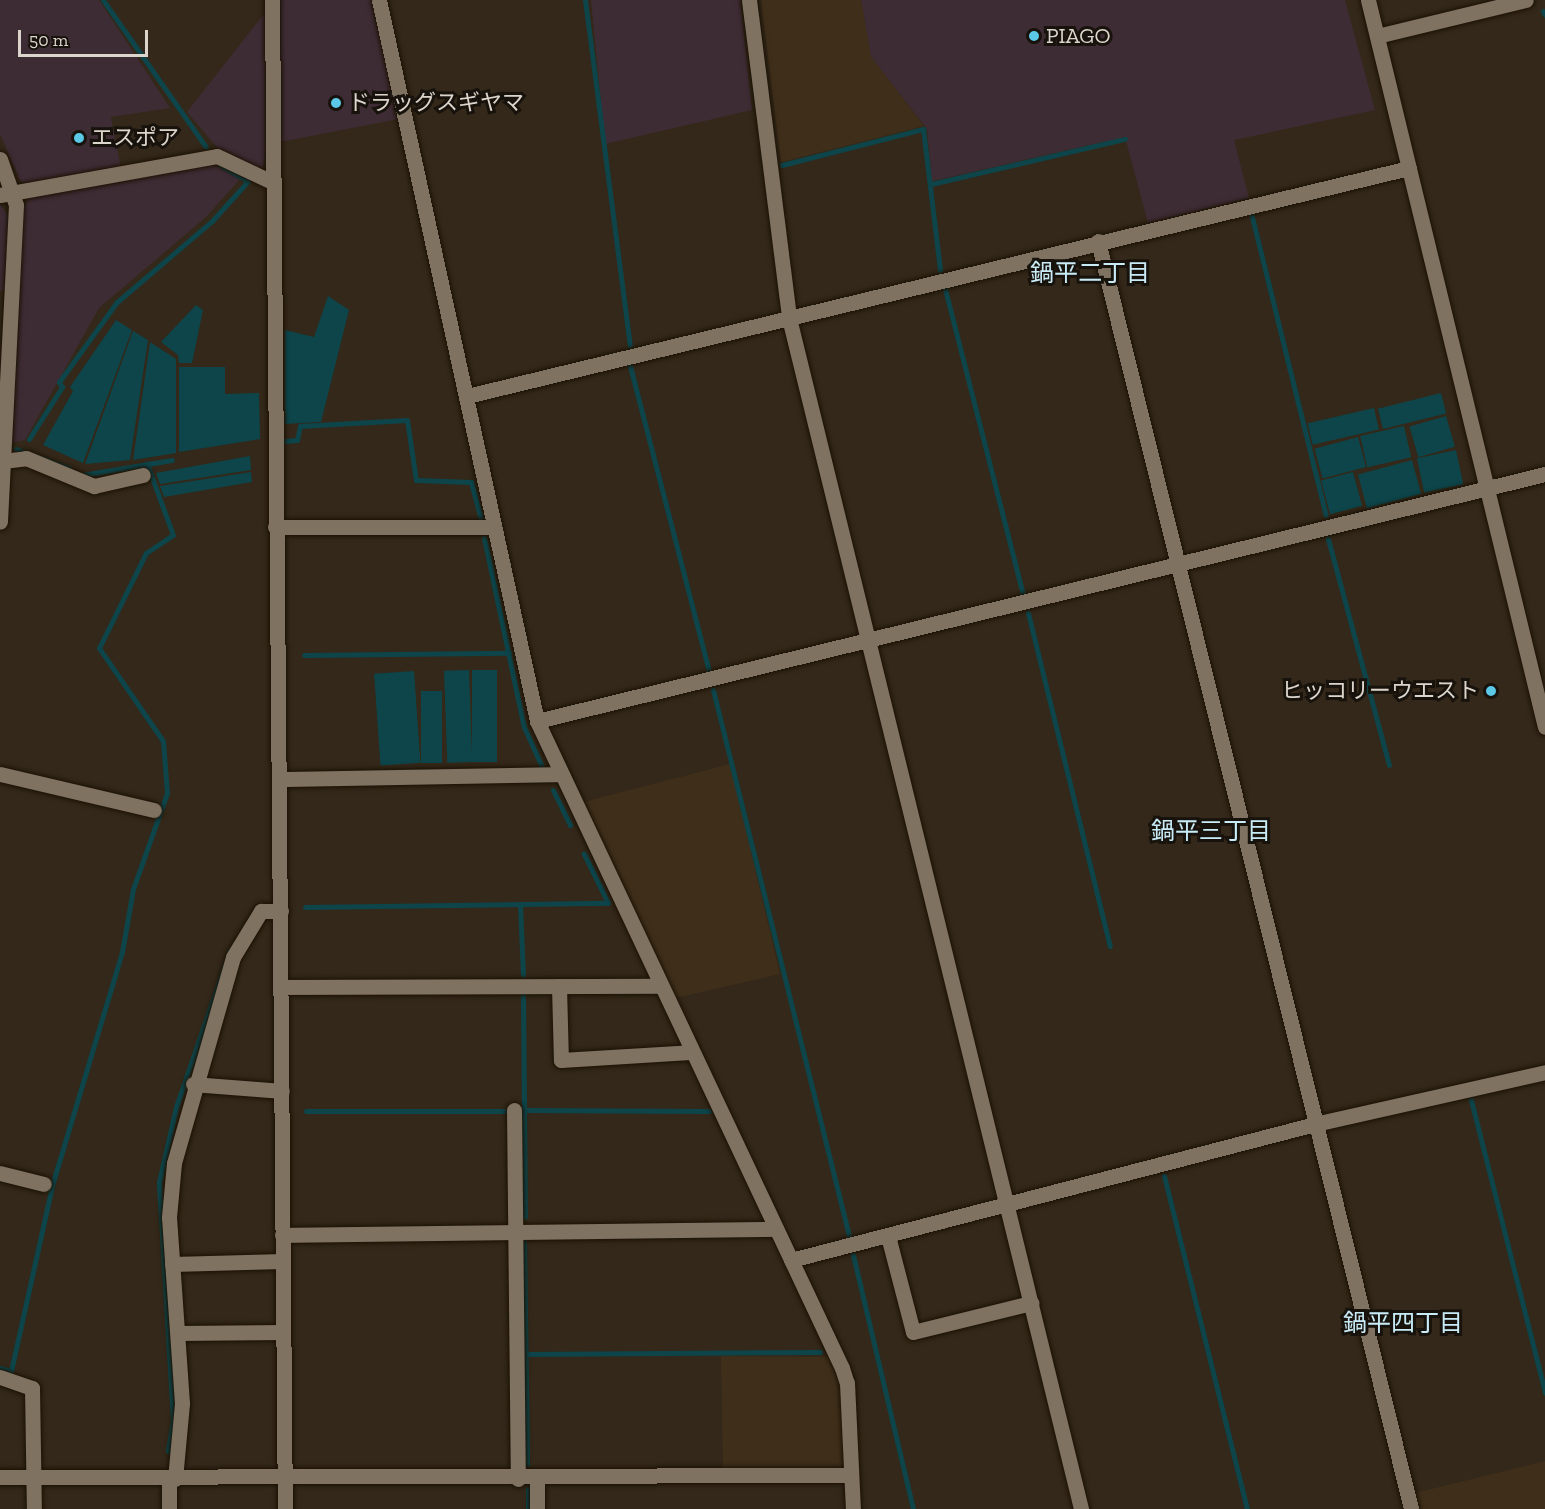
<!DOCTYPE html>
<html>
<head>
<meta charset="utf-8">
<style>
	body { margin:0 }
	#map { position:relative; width:1545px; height:1509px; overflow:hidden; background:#332819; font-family:"Zilla Slab","Noto Sans JP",serif }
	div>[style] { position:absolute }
	.commercial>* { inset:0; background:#3e2c34 }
	.built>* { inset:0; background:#3f2f1a }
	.water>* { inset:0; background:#0d454a; transform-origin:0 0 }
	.stream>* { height:5px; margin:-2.5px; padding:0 2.5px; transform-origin:2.5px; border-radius:2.5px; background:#0d454a }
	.roads { filter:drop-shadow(0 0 2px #1b1104) drop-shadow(0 0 2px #1b1104) }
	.minor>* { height:15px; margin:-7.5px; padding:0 7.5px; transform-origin:7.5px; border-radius:7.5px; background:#807261 }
	.dots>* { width:16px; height:16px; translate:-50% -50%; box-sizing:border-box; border:3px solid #17120b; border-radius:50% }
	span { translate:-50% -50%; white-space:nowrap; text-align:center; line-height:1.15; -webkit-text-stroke:6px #17120b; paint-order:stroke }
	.poi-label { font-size:22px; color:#dcd5cc }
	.left { translate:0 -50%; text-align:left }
	.right { translate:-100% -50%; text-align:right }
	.neighbourhood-label { font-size:24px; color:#c8ebf6 }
	.scale { position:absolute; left:18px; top:30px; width:130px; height:27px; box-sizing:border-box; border:3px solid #dcd5cc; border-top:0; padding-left:8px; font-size:18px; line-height:21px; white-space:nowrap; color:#dcd5cc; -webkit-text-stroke:4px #17120b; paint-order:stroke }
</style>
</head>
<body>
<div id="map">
	<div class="commercial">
		<i style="clip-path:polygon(0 0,99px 0,170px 108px,111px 117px,121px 168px,26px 184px,20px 180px,0 134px)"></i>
		<i style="clip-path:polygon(279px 0,373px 0,399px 119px,280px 142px)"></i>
		<i style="clip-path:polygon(591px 0,740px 0,752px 110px,605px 144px)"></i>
		<i style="clip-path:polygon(861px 0,1345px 0,1375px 110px,1234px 140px,1249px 198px,1148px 223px,1125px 137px,932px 181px,927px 129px,871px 57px)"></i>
		<i style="clip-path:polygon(267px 10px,267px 143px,262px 171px,221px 152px,187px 112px)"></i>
		<i style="clip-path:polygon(208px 162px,240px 179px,206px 217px,99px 308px,25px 440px,10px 443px,15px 301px,23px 209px,30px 197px)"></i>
		<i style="clip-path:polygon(0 204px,9px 217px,4px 290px,0 291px)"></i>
	</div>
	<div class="built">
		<i style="clip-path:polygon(761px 0,861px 0,871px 57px,924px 126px,781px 162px)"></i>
		<i style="clip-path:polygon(730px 764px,780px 974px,675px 998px,580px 803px)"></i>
		<i style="clip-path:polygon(721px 1356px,828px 1357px,840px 1383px,847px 1468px,723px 1470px)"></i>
		<i style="clip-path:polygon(1545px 1461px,1545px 1509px,1419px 1509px,1415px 1493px)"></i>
	</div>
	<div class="water">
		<i style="clip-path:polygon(328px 296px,349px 310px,321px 422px,285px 424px,285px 330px,314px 337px)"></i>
		<i style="clip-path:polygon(196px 305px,203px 310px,192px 363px,179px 363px,178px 355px,161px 342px)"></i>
		<i style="clip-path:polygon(116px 320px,132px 330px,83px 463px,43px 445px,73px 391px,70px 387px)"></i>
		<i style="clip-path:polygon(133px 331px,148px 340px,130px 460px,85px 464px)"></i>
		<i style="clip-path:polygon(150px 342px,176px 359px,176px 453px,133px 460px)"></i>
		<i style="clip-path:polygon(179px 367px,225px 367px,225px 394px,259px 393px,260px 439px,179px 452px)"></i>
		<i style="left:1441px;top:393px;width:21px;height:65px;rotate:76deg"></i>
		<i style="left:1374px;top:408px;width:22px;height:68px;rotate:77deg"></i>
		<i style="left:1446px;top:416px;width:32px;height:38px;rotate:74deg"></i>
		<i style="left:1404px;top:426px;width:32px;height:45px;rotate:77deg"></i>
		<i style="left:1358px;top:437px;width:31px;height:45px;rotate:75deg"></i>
		<i style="left:1456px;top:450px;width:35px;height:40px;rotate:78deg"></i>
		<i style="clip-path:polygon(250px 456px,251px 470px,160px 484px,156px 473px)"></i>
		<i style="left:1412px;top:460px;width:35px;height:56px;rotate:75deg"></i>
		<i style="clip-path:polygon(251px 472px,252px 482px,164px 497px,160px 486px)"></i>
		<i style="left:1353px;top:472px;width:35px;height:33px;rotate:75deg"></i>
		<i style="left:469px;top:670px;width:92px;height:25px;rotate:88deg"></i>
		<i style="left:472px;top:670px;width:25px;height:92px"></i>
		<i style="left:414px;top:671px;width:92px;height:40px;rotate:86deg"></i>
		<i style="left:421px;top:691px;width:21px;height:72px"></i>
	</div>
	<div class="stream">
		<i style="left:103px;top:0;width:179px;rotate:55deg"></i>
		<i style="left:585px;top:0;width:348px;rotate:82.6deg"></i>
		<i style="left:1543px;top:11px;width:4px;rotate:63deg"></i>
		<i style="left:782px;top:165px;width:146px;rotate:-14.3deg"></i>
		<i style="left:923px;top:129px;width:142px;rotate:83.1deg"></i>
		<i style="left:931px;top:184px;width:199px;rotate:-13.1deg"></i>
		<i style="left:1251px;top:213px;width:311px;rotate:76.1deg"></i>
		<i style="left:945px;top:289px;width:315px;rotate:75.7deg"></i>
		<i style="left:630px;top:366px;width:316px;rotate:75.5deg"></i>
		<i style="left:29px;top:439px;width:62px;rotate:-57.6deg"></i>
		<i style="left:62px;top:387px;width:6px;rotate:-121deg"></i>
		<i style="left:59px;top:382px;width:99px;rotate:-54.1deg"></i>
		<i style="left:117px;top:302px;width:125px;rotate:-40.5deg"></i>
		<i style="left:212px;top:221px;width:54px;rotate:-48deg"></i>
		<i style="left:248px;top:181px;width:32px;rotate:-150deg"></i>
		<i style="left:285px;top:441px;width:12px;rotate:-5deg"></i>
		<i style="left:297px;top:440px;width:14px;rotate:-78deg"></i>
		<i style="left:300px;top:426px;width:107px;rotate:-3.2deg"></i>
		<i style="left:407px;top:420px;width:61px;rotate:81.5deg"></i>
		<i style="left:416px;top:480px;width:55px;rotate:2.1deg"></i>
		<i style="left:471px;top:482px;width:38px;rotate:75deg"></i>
		<i style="left:16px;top:449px;width:56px;rotate:19.7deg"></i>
		<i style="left:82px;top:475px;width:91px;rotate:-9.5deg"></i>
		<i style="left:484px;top:538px;width:193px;rotate:78.1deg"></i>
		<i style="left:524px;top:727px;width:44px;rotate:65.8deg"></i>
		<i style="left:1328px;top:539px;width:234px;rotate:74.9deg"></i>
		<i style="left:1028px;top:613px;width:343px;rotate:76.2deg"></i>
		<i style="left:304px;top:655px;width:205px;rotate:-0.6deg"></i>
		<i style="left:713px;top:690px;width:567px;rotate:76.01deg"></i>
		<i style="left:553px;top:790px;width:39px;rotate:64deg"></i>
		<i style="left:520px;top:904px;width:71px;rotate:87.6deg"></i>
		<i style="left:305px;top:907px;width:303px;rotate:-0.8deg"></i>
		<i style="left:608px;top:903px;width:55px;rotate:-116.1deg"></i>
		<i style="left:523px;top:995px;width:222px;rotate:89.5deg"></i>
		<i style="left:1471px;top:1100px;width:302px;rotate:75.8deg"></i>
		<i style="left:524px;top:1110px;width:185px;rotate:0.3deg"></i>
		<i style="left:306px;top:1111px;width:200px"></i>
		<i style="left:1164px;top:1176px;width:343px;rotate:76deg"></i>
		<i style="left:524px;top:1240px;width:224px;rotate:89.2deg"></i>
		<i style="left:853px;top:1255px;width:261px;rotate:76.7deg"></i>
		<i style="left:526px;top:1354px;width:294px;rotate:-0.4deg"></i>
		<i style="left:0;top:1368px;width:11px;rotate:15deg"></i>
		<i style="left:11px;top:1371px;width:194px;rotate:-77.5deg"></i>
		<i style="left:53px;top:1182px;width:240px;rotate:-73.3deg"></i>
		<i style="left:122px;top:952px;width:64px;rotate:-80.1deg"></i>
		<i style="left:133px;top:889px;width:102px;rotate:-70.5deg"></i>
		<i style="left:167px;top:793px;width:52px;rotate:-94.4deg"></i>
		<i style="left:163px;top:741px;width:113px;rotate:-124.5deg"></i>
		<i style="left:99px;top:648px;width:106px;rotate:-63.7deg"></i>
		<i style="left:146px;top:553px;width:32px;rotate:-34deg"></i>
		<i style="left:173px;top:535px;width:76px;rotate:-110.1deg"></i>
		<i style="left:168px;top:1451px;width:31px;rotate:-81deg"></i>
		<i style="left:173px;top:1420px;width:238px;rotate:-93.4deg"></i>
		<i style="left:159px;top:1182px;width:77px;rotate:-77.2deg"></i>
		<i style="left:176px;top:1107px;width:167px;rotate:-71.1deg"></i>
		<i style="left:528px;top:1489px;width:20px;rotate:90deg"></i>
	</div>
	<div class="roads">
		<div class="minor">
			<i style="left:272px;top:0;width:1509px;rotate:89.51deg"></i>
			<i style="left:379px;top:0;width:738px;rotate:77.64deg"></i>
			<i style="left:537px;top:721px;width:715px;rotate:64.76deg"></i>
			<i style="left:842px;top:1368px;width:16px;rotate:72deg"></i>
			<i style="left:847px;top:1383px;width:126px;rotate:87.3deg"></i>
			<i style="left:749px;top:0;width:321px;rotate:82.8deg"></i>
			<i style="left:789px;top:318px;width:1226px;rotate:76.22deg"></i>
			<i style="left:1368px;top:0;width:748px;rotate:76.32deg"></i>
			<i style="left:1377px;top:36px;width:153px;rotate:-13.6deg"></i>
			<i style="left:0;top:159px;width:49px;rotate:70.8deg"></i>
			<i style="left:16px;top:205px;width:317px;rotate:92.9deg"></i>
			<i style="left:0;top:195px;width:220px;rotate:-10.2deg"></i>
			<i style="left:217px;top:156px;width:61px;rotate:25.3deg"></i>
			<i style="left:1098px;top:241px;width:1306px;rotate:76.13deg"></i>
			<i style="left:467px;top:396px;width:969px;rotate:-13.61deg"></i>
			<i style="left:3px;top:461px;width:23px;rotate:-7deg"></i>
			<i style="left:26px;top:458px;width:74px;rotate:22.4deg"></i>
			<i style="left:94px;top:486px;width:50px;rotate:-12.7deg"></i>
			<i style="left:275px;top:527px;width:218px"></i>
			<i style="left:537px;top:721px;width:1038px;rotate:-13.77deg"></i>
			<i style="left:0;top:774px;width:158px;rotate:13.2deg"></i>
			<i style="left:280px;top:779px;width:279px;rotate:-1deg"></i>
			<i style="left:559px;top:986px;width:74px;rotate:88.5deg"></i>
			<i style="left:561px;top:1060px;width:129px;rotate:-3.5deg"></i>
			<i style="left:282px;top:987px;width:376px;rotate:-0.2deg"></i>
			<i style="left:193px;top:1084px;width:89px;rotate:4.5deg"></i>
			<i style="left:514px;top:1110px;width:369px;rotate:89.4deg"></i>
			<i style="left:0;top:1173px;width:45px;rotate:14deg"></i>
			<i style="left:282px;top:1235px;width:494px;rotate:-0.7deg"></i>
			<i style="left:888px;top:1236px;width:99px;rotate:75.4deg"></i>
			<i style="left:913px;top:1332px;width:122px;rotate:-13.8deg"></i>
			<i style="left:791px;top:1260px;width:541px;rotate:-14.55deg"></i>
			<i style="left:1315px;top:1124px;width:236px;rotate:-12.7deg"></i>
			<i style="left:172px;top:1264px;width:111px;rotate:-1.5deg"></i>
			<i style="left:178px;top:1333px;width:105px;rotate:-0.5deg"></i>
			<i style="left:0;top:1377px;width:34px;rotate:19deg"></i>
			<i style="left:32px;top:1388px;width:121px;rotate:89.1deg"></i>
			<i style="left:0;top:1477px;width:851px;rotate:-0.13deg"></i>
			<i style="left:175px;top:1479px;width:76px;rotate:-84.7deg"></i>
			<i style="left:182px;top:1403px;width:186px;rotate:-94deg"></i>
			<i style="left:169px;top:1217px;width:54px;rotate:-84.7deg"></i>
			<i style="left:174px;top:1163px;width:214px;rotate:-74deg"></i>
			<i style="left:233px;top:957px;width:54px;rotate:-58.7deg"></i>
			<i style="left:261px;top:911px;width:20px"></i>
			<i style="left:537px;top:1479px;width:30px;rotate:90deg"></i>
			<i style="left:169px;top:1509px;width:30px;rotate:-90deg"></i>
		</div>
	</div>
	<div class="dots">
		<i style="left:1034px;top:36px;background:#5ac8e6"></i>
		<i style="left:336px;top:103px;background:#5ac8e6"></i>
		<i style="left:79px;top:138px;background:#5ac8e6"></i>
		<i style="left:1491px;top:691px;background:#5ac8e6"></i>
	</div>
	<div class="poi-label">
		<span class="left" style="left:1046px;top:36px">PIAGO</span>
		<span class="left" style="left:348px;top:103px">ドラッグスギヤマ</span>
		<span class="left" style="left:91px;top:138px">エスポア</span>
		<span class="right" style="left:1479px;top:691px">ヒッコリーウエスト</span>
	</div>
	<div class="neighbourhood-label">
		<span style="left:1090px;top:273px">鍋平二丁目</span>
		<span style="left:1211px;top:831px">鍋平三丁目</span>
		<span style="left:1403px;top:1323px">鍋平四丁目</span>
	</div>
	<div class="scale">50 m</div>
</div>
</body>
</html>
